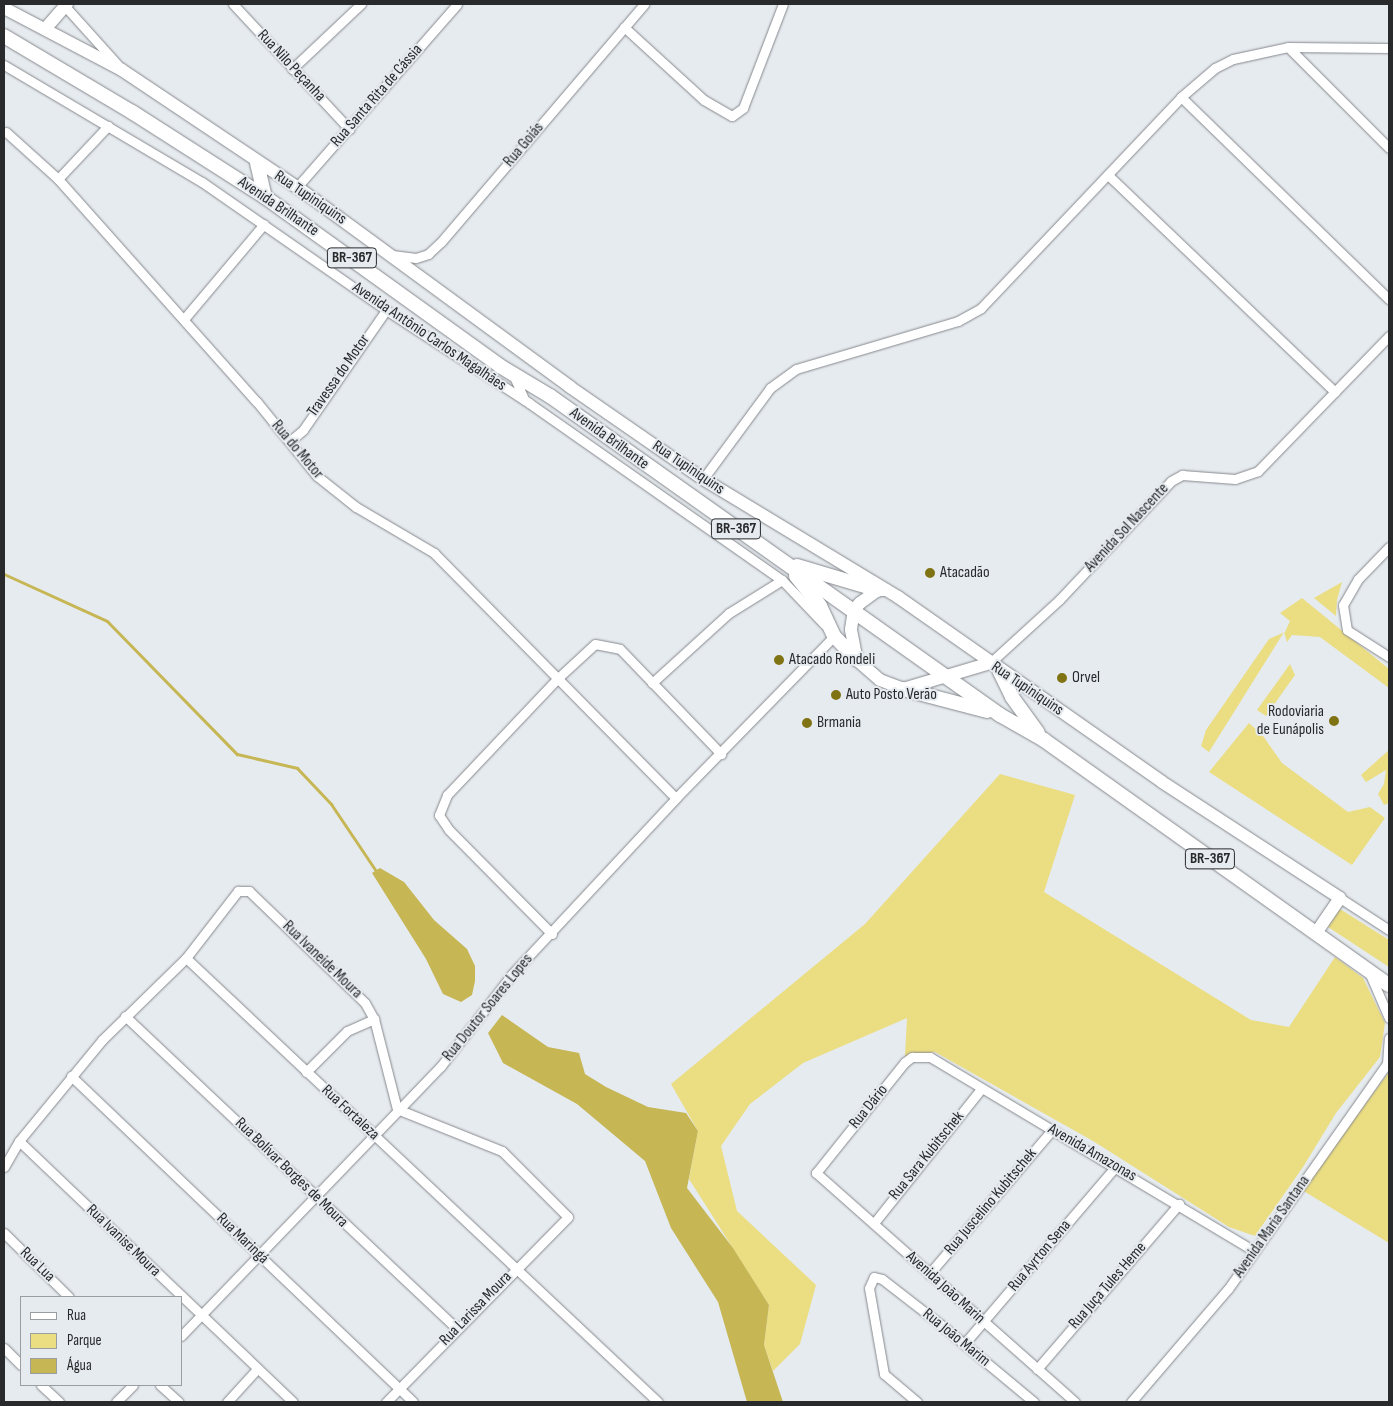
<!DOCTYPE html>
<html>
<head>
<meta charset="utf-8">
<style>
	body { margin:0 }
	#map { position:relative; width:1393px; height:1406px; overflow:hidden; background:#e6ebef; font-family:"Sofia Sans Condensed",sans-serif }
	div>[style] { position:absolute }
	.green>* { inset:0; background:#ebdd82 }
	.water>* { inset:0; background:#c6b654 }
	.stream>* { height:3px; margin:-1.5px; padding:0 1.5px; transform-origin:1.5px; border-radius:1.5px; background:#c6b654 }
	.roads { filter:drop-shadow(0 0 1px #85888d) drop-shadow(0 0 1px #85888d) }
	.street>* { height:9px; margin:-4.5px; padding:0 4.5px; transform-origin:4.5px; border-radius:4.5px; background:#fff }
	.secondary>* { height:12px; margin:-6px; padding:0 6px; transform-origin:6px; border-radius:6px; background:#fff }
	.primary>* { height:14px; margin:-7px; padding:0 7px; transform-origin:7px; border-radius:7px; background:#fff }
	.dots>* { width:14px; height:14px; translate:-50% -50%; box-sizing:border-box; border:2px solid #e6ebef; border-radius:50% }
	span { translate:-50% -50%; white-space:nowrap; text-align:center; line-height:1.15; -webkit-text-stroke:4px #e6ebef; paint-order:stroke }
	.shield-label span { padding:1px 4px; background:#e6ebef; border:1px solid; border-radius:4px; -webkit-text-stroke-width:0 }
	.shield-label { font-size:15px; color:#282a2c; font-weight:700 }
	.street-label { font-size:16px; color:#282a2c }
	.poi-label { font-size:16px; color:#282a2c }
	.left { translate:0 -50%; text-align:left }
	.right { translate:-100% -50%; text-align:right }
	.frame { position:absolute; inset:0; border:5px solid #282a2c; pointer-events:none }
	.legend { position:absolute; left:20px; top:1296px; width:162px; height:90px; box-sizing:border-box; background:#e6ebef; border:1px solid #9a9ea1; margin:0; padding:6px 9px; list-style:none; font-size:15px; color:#282a2c }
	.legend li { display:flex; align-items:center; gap:10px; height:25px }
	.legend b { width:25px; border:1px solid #9a9ea1 }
</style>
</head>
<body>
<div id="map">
	<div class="green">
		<i style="clip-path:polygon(1342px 582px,1337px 600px,1336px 616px,1314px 598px)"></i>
		<i style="clip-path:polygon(1302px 598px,1389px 669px,1389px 688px,1320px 637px,1292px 635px,1287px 642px,1284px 632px,1209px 752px,1201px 746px,1206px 730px,1269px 639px,1285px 632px,1290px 621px,1280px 613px)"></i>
		<i style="clip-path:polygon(1290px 664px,1295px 675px,1266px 716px,1257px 710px)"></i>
		<i style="clip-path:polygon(1249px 723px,1263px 736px,1282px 763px,1348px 812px,1370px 807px,1385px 818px,1352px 865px,1209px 772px)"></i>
		<i style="clip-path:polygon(1389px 750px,1389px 803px,1384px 805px,1378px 794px,1384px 784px,1386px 770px,1366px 782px,1361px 775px)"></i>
		<i style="clip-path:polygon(1000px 774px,1075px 795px,1044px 892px,1251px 1020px,1289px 1027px,1335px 957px,1363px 978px,1385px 1023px,1380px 1057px,1336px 1113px,1303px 1167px,1255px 1236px,1229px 1227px,1093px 1141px,935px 1052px,905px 1056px,907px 1018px,803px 1063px,750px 1104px,721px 1146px,737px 1211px,816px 1285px,800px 1344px,773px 1371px,764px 1345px,769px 1305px,689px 1179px,698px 1131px,671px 1084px,865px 924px)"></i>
		<i style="clip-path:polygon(1340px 909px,1389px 940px,1389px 967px,1328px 927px)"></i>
		<i style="clip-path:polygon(1389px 1072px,1389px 1243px,1302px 1190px)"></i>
	</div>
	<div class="water">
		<i style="clip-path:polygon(380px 868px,404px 882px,434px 920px,467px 949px,475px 966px,475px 981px,472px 995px,461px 1002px,443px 994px,426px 959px,372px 873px)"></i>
		<i style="clip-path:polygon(502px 1015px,548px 1047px,579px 1053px,585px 1074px,606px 1087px,648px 1107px,686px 1113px,698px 1131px,687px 1188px,733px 1248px,769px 1305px,764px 1345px,783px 1402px,747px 1402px,718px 1302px,671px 1228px,645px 1161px,577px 1104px,503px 1063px,488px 1033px)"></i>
	</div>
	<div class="stream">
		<i style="left:4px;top:574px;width:113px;rotate:24.5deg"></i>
		<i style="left:107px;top:621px;width:186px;rotate:45.7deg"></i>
		<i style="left:237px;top:754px;width:62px;rotate:13.1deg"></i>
		<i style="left:297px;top:768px;width:50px;rotate:46.6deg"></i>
		<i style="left:331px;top:804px;width:81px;rotate:56.1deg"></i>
	</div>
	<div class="roads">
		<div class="street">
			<i style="left:63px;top:4px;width:82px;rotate:48deg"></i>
			<i style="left:233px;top:4px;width:171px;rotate:47.1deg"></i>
			<i style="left:624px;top:27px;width:108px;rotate:42.4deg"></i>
			<i style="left:704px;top:100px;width:32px;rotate:30deg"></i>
			<i style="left:732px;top:116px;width:14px;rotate:-36deg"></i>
			<i style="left:743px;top:108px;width:111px;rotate:-69deg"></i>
			<i style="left:1288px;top:47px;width:143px;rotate:45deg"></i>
			<i style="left:4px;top:65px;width:230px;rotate:30.6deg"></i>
			<i style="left:202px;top:182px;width:224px;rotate:34.8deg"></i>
			<i style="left:386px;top:310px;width:171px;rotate:33deg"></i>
			<i style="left:529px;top:403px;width:309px;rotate:35deg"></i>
			<i style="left:782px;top:580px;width:61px;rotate:46.3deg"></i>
			<i style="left:292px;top:69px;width:95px;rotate:-43.3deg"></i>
			<i style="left:1181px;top:97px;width:290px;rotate:44.2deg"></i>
			<i style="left:6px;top:132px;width:70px;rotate:42.1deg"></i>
			<i style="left:58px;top:179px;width:299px;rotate:48.3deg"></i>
			<i style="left:257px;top:402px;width:95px;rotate:51deg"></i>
			<i style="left:317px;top:476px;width:50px;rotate:38.5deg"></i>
			<i style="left:356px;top:507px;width:91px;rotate:30.5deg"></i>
			<i style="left:434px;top:553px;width:344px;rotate:45.4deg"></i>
			<i style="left:1108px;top:175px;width:314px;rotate:43.7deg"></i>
			<i style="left:58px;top:179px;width:73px;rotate:-46.7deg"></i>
			<i style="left:297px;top:187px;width:243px;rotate:-48.8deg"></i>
			<i style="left:392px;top:255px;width:24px;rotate:7deg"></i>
			<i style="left:416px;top:258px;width:13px;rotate:-18deg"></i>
			<i style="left:428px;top:254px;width:18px;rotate:-43deg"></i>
			<i style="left:441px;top:242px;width:313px;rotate:-49.5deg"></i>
			<i style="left:184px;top:319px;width:124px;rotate:-49.9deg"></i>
			<i style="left:512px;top:372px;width:30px;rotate:66deg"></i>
			<i style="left:290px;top:441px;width:17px;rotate:-40deg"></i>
			<i style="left:303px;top:430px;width:146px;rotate:-55.3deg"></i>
			<i style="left:703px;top:479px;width:113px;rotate:-53.6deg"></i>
			<i style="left:770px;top:388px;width:32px;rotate:-36deg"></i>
			<i style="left:796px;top:369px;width:169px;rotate:-16.5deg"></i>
			<i style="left:958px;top:321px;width:26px;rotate:-29deg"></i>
			<i style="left:981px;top:308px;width:291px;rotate:-46.5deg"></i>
			<i style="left:1181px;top:97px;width:45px;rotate:-40.5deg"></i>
			<i style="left:1215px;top:68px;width:20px;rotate:-27deg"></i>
			<i style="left:1233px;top:59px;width:56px;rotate:-12.3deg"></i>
			<i style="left:1288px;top:47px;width:101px;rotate:0.6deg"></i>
			<i style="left:1389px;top:547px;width:45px;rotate:134.1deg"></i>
			<i style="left:1358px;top:579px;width:30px;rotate:120deg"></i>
			<i style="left:1343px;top:605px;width:25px;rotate:81deg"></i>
			<i style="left:1347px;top:630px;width:50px;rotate:32.7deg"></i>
			<i style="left:990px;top:663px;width:93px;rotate:-42.4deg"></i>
			<i style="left:1059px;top:600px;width:163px;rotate:-46.7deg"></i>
			<i style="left:1171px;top:481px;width:13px;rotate:-29deg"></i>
			<i style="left:1182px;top:475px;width:53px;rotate:4.3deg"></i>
			<i style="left:1235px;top:479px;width:24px;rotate:-19deg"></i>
			<i style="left:1258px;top:471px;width:188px;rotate:-45.9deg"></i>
			<i style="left:652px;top:683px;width:104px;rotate:-42.3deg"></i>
			<i style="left:729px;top:613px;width:62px;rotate:-31.9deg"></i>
			<i style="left:1340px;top:898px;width:59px;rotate:33.1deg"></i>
			<i style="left:552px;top:934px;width:146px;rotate:-134.7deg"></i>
			<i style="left:449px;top:830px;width:18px;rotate:-124deg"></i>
			<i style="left:439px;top:815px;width:22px;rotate:-68deg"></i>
			<i style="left:447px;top:795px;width:161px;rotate:-46.5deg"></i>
			<i style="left:558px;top:678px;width:50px;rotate:-42.6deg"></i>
			<i style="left:595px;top:644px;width:25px;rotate:11deg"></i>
			<i style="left:620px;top:649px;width:146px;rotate:46.1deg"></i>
			<i style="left:186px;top:958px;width:648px;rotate:43.25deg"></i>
			<i style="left:1369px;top:972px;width:50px;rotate:66.5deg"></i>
			<i style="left:125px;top:1016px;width:456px;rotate:43.3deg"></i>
			<i style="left:306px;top:1072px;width:58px;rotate:-45deg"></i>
			<i style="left:347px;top:1031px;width:30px;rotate:-24deg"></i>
			<i style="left:71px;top:1076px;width:472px;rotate:43.6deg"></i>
			<i style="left:19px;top:1141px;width:378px;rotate:43.6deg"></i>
			<i style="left:4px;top:1167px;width:30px;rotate:-60deg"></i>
			<i style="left:19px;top:1141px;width:131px;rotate:-50.6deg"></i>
			<i style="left:102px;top:1040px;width:117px;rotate:-44.3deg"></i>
			<i style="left:186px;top:958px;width:85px;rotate:-52.2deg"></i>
			<i style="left:238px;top:891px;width:11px"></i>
			<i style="left:249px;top:891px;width:161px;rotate:44deg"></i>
			<i style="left:365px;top:1003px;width:18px;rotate:61deg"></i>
			<i style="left:374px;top:1019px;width:93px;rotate:75.7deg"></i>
			<i style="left:397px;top:1109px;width:113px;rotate:21.8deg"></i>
			<i style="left:502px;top:1151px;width:93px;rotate:45deg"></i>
			<i style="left:568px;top:1217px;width:260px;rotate:134.5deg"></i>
			<i style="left:874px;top:1223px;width:171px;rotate:-51.4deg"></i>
			<i style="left:4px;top:1233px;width:91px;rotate:44.6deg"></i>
			<i style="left:929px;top:1274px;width:189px;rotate:-49.5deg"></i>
			<i style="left:181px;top:1336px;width:375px;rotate:-46.1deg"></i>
			<i style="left:441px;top:1066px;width:116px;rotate:-52.3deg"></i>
			<i style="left:512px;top:974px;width:241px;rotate:-47deg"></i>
			<i style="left:676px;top:798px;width:226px;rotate:-45.7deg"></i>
			<i style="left:964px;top:1344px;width:233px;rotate:-49.5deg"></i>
			<i style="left:4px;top:1348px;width:24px;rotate:45deg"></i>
			<i style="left:1037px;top:1369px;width:218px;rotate:-49.3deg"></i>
			<i style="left:41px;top:1385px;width:25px;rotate:43deg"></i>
			<i style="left:160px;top:1385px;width:25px;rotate:42deg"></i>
			<i style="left:116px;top:1402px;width:24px;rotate:-45deg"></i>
			<i style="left:227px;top:1402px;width:45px;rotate:-47.7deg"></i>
			<i style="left:917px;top:1402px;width:43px;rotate:-139.7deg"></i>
			<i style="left:884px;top:1374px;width:87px;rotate:-99.9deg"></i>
			<i style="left:869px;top:1288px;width:12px;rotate:-66deg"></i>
			<i style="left:874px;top:1277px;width:8px;rotate:14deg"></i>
			<i style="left:882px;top:1279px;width:73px;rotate:37.8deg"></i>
			<i style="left:940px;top:1324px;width:122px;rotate:39.7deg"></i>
			<i style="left:1075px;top:1402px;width:346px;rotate:-138.5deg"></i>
			<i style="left:816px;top:1173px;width:142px;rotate:-51.3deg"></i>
			<i style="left:905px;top:1062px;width:9px;rotate:-36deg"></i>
			<i style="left:912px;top:1057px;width:18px"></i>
			<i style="left:930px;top:1057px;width:378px;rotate:30.9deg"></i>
			<i style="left:1131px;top:1402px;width:149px;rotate:-49.4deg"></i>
			<i style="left:1228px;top:1289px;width:276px;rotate:-54.8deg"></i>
			<i style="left:1387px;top:1064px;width:26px;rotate:-86deg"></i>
		</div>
		<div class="secondary">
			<i style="left:4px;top:8px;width:133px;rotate:27.7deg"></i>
			<i style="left:122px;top:70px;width:211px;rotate:33.8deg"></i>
			<i style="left:297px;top:187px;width:338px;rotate:36.2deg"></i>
			<i style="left:570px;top:387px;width:162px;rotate:34.7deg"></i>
			<i style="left:703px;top:479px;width:228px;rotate:31.2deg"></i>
			<i style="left:898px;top:597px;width:322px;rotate:35deg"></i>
			<i style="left:1162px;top:782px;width:212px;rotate:33.1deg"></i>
			<i style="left:1340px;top:898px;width:42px;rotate:124.4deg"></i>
			<i style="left:46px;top:28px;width:32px;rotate:-49deg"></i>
			<i style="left:886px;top:590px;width:8px;rotate:180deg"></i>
			<i style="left:878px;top:590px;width:22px;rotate:144deg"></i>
			<i style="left:860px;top:603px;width:9px;rotate:131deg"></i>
			<i style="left:854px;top:610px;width:20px;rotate:99deg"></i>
			<i style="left:851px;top:630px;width:31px;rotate:79deg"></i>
			<i style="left:857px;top:660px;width:30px;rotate:41deg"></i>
			<i style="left:880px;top:680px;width:25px;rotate:21deg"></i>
			<i style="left:903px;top:689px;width:91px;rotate:-16.6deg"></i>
		</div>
		<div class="primary">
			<i style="left:4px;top:36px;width:149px;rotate:30.7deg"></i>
			<i style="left:132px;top:112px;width:158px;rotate:32.6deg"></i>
			<i style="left:265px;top:197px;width:289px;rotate:35.7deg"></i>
			<i style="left:500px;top:366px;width:58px;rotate:31deg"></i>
			<i style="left:550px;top:396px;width:552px;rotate:35.33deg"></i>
			<i style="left:1000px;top:715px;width:51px;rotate:29.6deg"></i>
			<i style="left:1044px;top:740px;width:423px;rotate:35.4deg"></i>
			<i style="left:257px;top:163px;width:35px;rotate:77deg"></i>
			<i style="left:797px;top:566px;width:84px;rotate:16.5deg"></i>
			<i style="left:796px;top:576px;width:38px;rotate:51deg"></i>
			<i style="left:820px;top:606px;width:33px;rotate:65deg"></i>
			<i style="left:834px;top:636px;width:33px;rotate:46deg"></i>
			<i style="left:999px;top:670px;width:30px;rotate:64deg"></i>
			<i style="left:1012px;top:697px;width:44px;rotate:54.2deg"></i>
			<i style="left:903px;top:689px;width:87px;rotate:14.7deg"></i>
		</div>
	</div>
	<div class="dots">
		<i style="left:930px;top:573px;background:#807314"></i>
		<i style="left:779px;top:660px;background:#807314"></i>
		<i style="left:1062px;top:678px;background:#807314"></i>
		<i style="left:836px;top:695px;background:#807314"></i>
		<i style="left:1334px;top:721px;background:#807314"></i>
		<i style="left:807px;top:723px;background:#807314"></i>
	</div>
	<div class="shield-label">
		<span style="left:352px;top:258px">BR-367</span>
		<span style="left:736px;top:529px">BR-367</span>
		<span style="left:1210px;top:859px">BR-367</span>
	</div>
	<div class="street-label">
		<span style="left:291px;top:66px;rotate:47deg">Rua Nilo Peçanha</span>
		<span style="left:377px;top:96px;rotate:-49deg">Rua Santa Rita de Cássia</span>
		<span style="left:524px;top:145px;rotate:-50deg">Rua Goiás</span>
		<span style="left:310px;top:198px;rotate:34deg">Rua Tupiniquins</span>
		<span style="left:278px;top:207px;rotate:34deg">Avenida Brilhante</span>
		<span style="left:429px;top:337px;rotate:34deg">Avenida Antônio Carlos Magalhães</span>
		<span style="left:339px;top:376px;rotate:-55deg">Travessa do Motor</span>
		<span style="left:609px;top:439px;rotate:36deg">Avenida Brilhante</span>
		<span style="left:297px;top:450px;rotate:50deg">Rua do Motor</span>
		<span style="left:688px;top:468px;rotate:34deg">Rua Tupiniquins</span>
		<span style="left:1127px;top:528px;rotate:-47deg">Avenida Sol Nascente</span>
		<span style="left:1027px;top:689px;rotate:34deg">Rua Tupiniquins</span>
		<span style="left:322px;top:960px;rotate:44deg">Rua Ivaneide Moura</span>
		<span style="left:488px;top:1008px;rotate:-51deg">Rua Doutor Soares Lopes</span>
		<span style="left:869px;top:1107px;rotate:-51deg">Rua Dário</span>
		<span style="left:350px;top:1113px;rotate:43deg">Rua Fortaleza</span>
		<span style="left:1092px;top:1153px;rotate:30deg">Avenida Amazonas</span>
		<span style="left:927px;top:1156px;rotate:-51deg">Rua Sara Kubitschek</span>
		<span style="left:291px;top:1173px;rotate:44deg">Rua Bolívar Borges de Moura</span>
		<span style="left:991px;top:1202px;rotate:-50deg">Rua Juscelino Kubitschek</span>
		<span style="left:1272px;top:1227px;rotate:-55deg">Avenida Maria Santana</span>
		<span style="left:242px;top:1239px;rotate:44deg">Rua Maringá</span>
		<span style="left:123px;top:1241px;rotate:44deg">Rua Ivanise Moura</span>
		<span style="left:1040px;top:1256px;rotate:-50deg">Rua Ayrton Sena</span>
		<span style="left:37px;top:1265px;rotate:44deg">Rua Lua</span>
		<span style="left:1108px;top:1286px;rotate:-49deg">Rua Juça Tules Heme</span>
		<span style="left:945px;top:1288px;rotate:42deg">Avenida João Marin</span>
		<span style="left:476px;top:1309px;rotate:-46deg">Rua Larissa Moura</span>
		<span style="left:956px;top:1338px;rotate:39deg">Rua João Marim</span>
	</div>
	<div class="poi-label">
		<span class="left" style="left:940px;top:573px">Atacadão</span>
		<span class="left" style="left:789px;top:660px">Atacado Rondeli</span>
		<span class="left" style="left:1072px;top:678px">Orvel</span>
		<span class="left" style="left:846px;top:695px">Auto Posto Verão</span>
		<span class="right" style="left:1324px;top:721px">Rodoviaria<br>de Eunápolis</span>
		<span class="left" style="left:817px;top:723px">Brmania</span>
	</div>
	<div class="frame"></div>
	<ul class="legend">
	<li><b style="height:6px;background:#fff"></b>Rua</li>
	<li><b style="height:14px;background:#ebdd82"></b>Parque</li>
	<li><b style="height:14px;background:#c6b654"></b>Água</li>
	</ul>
</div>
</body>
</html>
